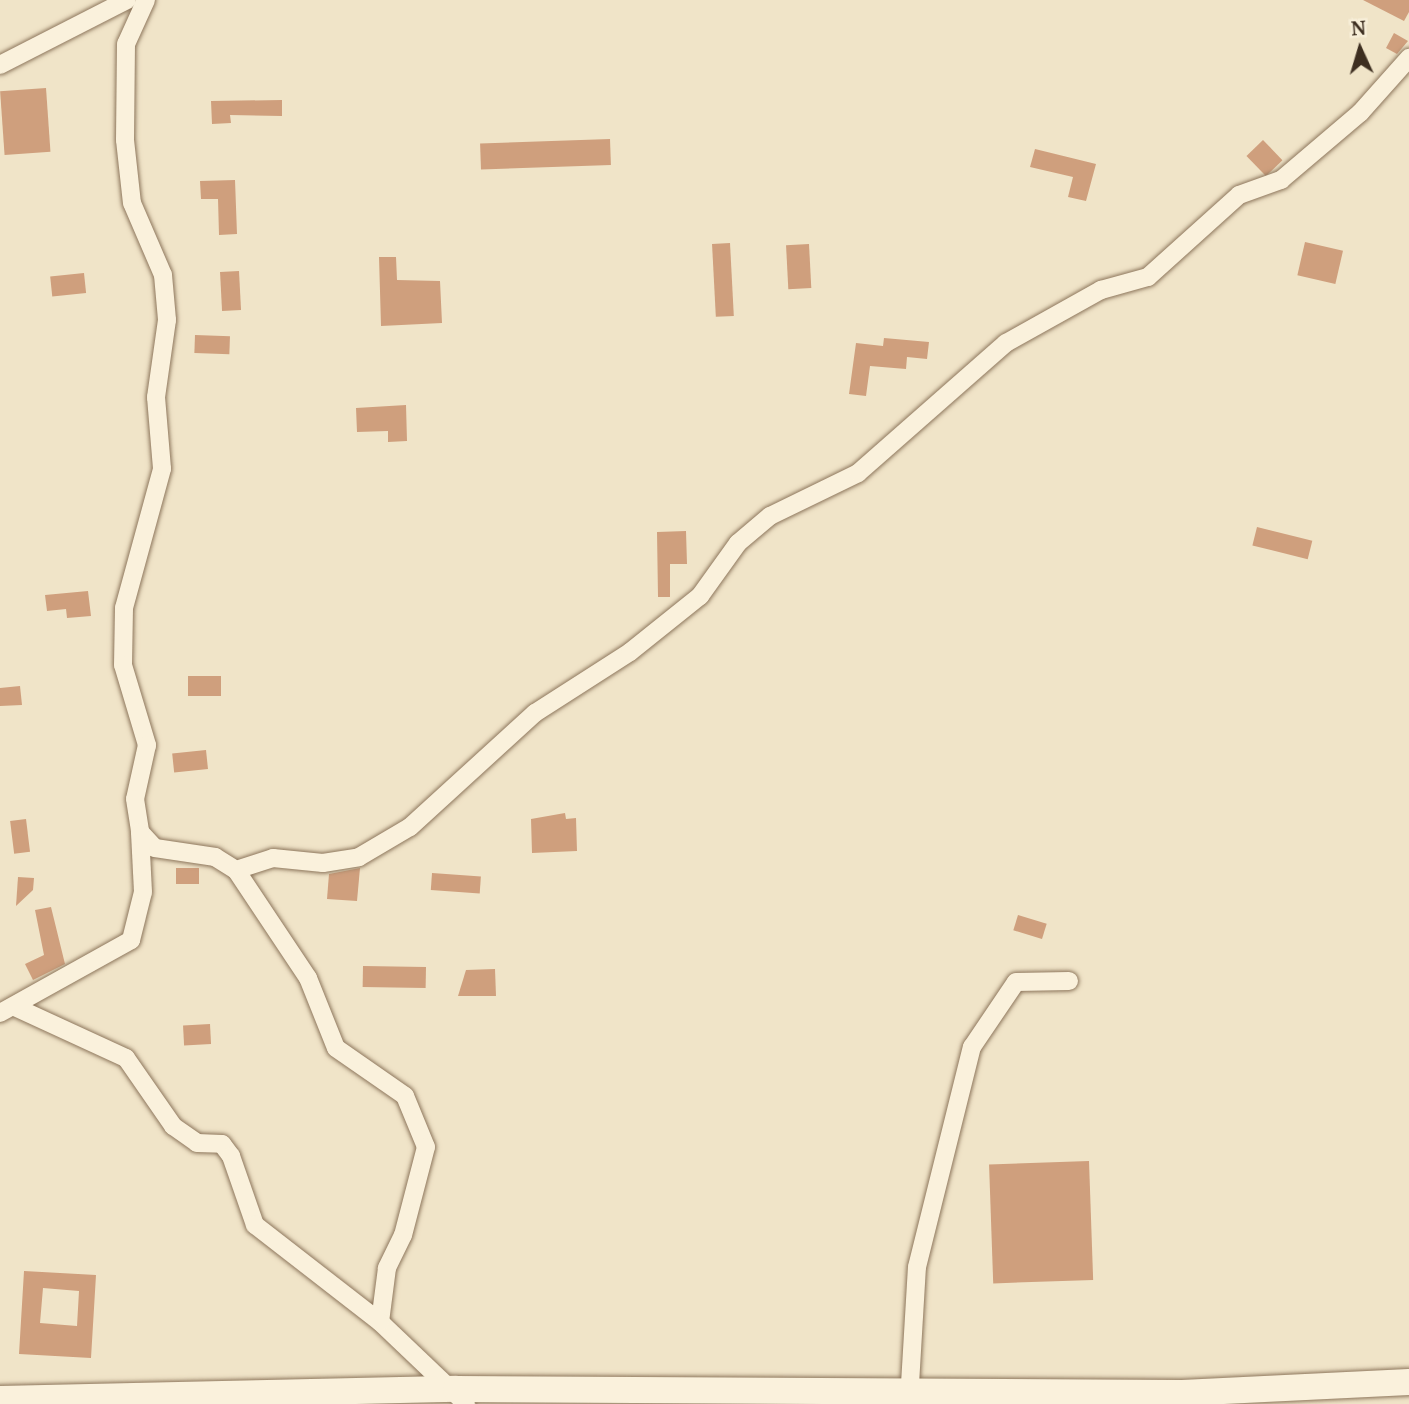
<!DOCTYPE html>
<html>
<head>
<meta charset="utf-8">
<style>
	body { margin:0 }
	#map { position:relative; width:1409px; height:1404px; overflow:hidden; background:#f0e4c8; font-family:"Noto Serif",serif }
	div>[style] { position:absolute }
	.building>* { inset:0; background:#cf9f7d; transform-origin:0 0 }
	.roads { filter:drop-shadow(0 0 2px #8d765c) drop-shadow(0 0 2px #8d765c) }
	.street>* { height:18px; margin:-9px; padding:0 9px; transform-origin:9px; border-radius:9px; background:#faf1dc }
	.secondary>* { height:26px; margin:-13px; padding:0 13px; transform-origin:13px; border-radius:13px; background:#faf1dc }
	span { translate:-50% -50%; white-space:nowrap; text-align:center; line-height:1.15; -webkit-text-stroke:6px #f7eed8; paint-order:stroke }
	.north { position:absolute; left:1325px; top:14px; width:70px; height:70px; -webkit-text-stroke:5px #f7eed8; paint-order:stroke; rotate:356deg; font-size:19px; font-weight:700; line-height:28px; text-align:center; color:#3d2e20 }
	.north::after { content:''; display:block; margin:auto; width:24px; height:32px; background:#3d2e20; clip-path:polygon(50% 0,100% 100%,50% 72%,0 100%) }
</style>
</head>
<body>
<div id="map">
	<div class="building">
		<i style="clip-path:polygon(1363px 0,1409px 0,1409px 12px,1404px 21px)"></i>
		<i style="clip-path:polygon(1394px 33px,1408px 41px,1397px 54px,1386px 48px)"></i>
		<i style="left:46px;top:88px;width:64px;height:46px;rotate:86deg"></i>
		<i style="clip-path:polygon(282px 100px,282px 116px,230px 115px,231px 123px,212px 124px,211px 101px)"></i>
		<i style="left:610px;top:139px;width:26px;height:130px;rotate:88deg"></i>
		<i style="left:1263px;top:140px;width:28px;height:23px;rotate:46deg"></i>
		<i style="clip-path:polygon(1035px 149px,1096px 164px,1086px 201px,1068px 197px,1073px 177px,1030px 167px)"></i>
		<i style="clip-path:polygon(235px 180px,237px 234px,219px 235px,218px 199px,201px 199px,200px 181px)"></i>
		<i style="left:1305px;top:242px;width:39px;height:34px;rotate:13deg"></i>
		<i style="left:730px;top:243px;width:73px;height:18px;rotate:87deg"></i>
		<i style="left:809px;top:244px;width:44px;height:23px;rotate:87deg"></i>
		<i style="clip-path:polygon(379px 257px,396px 257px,397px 280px,440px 281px,442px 323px,381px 326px)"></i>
		<i style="left:239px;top:271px;width:39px;height:19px;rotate:87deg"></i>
		<i style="left:84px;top:273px;width:20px;height:34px;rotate:84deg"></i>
		<i style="left:195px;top:335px;width:35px;height:18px;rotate:2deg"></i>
		<i style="clip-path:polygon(884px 338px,929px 342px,927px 359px,907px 357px,906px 369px,870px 366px,866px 396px,849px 394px,856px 343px,883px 346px)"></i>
		<i style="clip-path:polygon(406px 405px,407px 441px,388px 442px,388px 431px,357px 432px,356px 408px)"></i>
		<i style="left:1257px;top:527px;width:57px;height:19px;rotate:14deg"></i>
		<i style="clip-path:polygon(686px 531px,687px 564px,670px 564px,670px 597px,658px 597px,657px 532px)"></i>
		<i style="clip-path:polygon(88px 591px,91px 616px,67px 618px,66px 609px,47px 611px,45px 595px)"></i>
		<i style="left:188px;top:676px;width:33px;height:20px"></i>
		<i style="clip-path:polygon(20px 686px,22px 705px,0 706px,0 688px)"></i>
		<i style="left:206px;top:750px;width:19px;height:34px;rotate:84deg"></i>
		<i style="clip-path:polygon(565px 813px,566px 819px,576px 818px,577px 851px,532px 853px,531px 819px)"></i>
		<i style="left:26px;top:819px;width:33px;height:16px;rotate:83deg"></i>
		<i style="left:176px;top:868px;width:23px;height:16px"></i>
		<i style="clip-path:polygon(360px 868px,357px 901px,327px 899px,329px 874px)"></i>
		<i style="left:432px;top:873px;width:49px;height:17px;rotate:4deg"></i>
		<i style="clip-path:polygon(18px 877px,34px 878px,33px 890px,16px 906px)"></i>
		<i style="clip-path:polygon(51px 907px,65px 964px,33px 980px,25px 964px,44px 955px,35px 910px)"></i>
		<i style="left:1018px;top:915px;width:30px;height:16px;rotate:17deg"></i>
		<i style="left:363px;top:966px;width:63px;height:21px;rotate:1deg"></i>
		<i style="clip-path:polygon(495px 969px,496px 996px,458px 996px,466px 970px)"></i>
		<i style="left:210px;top:1024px;width:20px;height:27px;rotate:87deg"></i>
		<i style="left:1089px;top:1161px;width:119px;height:100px;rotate:88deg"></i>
		<i style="clip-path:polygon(evenodd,24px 1271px,96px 1275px,91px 1358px,19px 1354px,24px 1271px,43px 1288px,79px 1291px,77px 1326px,40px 1323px,43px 1288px)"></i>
	</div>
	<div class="roads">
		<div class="street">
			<i style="left:146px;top:0;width:48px;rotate:114.4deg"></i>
			<i style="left:126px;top:44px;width:96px;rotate:90.6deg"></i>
			<i style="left:125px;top:140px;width:63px;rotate:83.7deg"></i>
			<i style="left:132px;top:203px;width:78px;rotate:66.7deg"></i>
			<i style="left:163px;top:275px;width:45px;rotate:84.9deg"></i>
			<i style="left:167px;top:320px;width:78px;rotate:98.1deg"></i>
			<i style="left:156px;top:397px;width:72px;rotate:85.2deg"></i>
			<i style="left:162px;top:469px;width:144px;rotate:105.3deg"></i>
			<i style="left:124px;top:608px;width:57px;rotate:91deg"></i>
			<i style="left:123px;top:665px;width:84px;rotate:73.3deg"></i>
			<i style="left:147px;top:745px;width:55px;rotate:102.5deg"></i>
			<i style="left:135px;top:799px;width:33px;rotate:81deg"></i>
			<i style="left:140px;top:832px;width:22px;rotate:47deg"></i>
			<i style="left:155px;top:848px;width:61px;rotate:8.5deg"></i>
			<i style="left:215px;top:857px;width:25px;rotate:32deg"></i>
			<i style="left:236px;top:870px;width:130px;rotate:56.3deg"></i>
			<i style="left:308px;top:978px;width:75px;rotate:68.2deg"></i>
			<i style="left:336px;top:1048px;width:84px;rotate:34.8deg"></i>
			<i style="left:405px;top:1096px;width:55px;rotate:67.6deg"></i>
			<i style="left:426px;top:1147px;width:91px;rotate:104.6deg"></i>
			<i style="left:403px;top:1235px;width:37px;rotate:116deg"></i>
			<i style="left:387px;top:1268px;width:54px;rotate:97.4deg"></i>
			<i style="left:380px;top:1322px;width:119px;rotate:43.6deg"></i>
			<i style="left:0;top:65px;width:143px;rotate:-27.1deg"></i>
			<i style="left:236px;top:870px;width:39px;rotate:-18deg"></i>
			<i style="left:273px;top:858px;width:50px;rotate:5.7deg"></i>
			<i style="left:323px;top:863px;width:36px;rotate:-9deg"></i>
			<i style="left:359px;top:857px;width:59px;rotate:-30.5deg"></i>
			<i style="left:410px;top:827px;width:169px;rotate:-42.4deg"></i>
			<i style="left:535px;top:713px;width:113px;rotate:-32.7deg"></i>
			<i style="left:630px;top:652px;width:90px;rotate:-38.7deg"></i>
			<i style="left:700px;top:596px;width:65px;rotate:-54.4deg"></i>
			<i style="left:738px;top:543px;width:42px;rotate:-40.2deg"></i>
			<i style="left:770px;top:516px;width:98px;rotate:-26deg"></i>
			<i style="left:858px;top:473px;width:197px;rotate:-41.3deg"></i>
			<i style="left:1006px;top:343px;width:109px;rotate:-29.2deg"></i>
			<i style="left:1101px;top:290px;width:49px;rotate:-15.5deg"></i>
			<i style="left:1148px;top:277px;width:122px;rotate:-42deg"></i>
			<i style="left:1239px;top:195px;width:45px;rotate:-19.7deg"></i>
			<i style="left:1281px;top:180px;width:104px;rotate:-40.3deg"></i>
			<i style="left:1360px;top:113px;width:74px;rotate:-48.3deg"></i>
			<i style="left:15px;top:1007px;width:122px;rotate:24.7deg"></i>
			<i style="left:126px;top:1058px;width:83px;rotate:55.3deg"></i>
			<i style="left:173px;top:1126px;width:29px;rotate:35deg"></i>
			<i style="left:197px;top:1143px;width:25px;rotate:2deg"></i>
			<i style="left:222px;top:1144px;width:15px;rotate:53deg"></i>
			<i style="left:231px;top:1156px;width:73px;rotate:70.8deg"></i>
			<i style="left:255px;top:1225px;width:158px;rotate:37.8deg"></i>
			<i style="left:0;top:1013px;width:150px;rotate:-29.1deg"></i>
			<i style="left:131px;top:940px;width:49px;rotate:-76deg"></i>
			<i style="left:143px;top:892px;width:60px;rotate:-92.9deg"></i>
			<i style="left:909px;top:1401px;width:134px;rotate:-86.6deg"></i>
			<i style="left:917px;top:1267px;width:227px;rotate:-76deg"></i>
			<i style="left:972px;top:1047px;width:78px;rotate:-55.9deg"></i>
			<i style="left:1016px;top:982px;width:53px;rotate:-1.1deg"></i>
		</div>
		<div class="secondary">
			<i style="left:0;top:1399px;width:456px;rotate:-1.3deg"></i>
			<i style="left:456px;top:1389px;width:726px;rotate:0.32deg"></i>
			<i style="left:1182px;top:1393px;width:227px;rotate:-2.8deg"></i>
		</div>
	</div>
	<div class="north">N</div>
</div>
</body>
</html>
